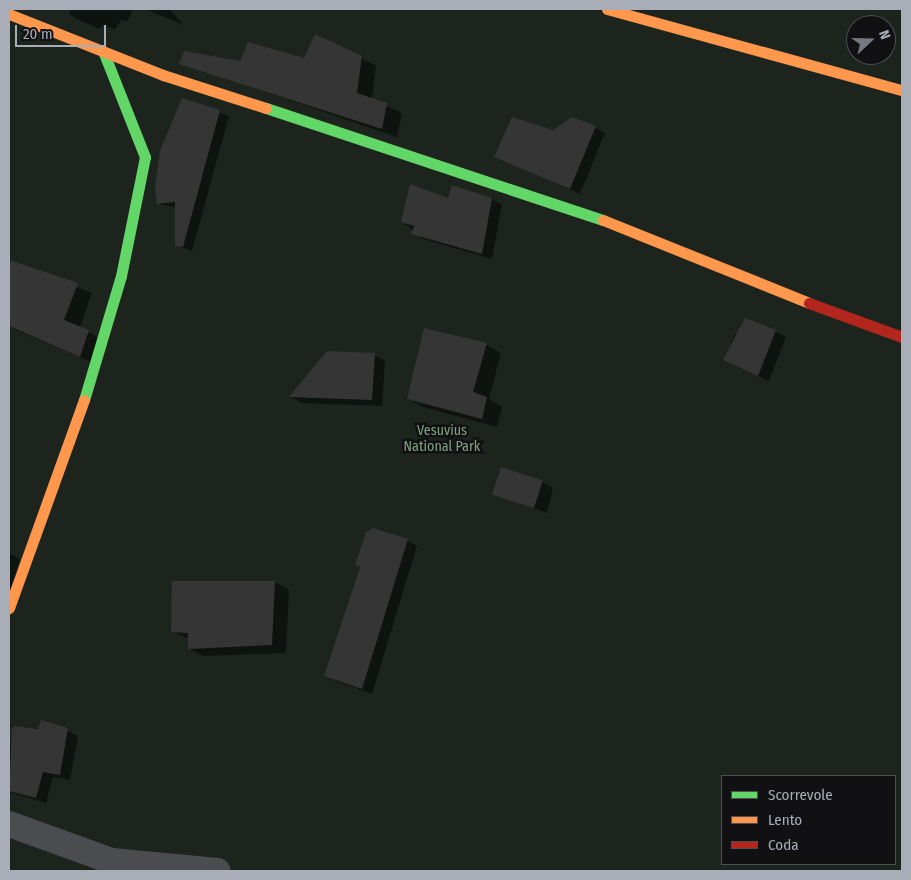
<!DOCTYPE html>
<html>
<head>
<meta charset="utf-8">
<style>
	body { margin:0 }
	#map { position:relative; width:911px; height:880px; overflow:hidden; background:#171717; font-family:"Fira Sans Condensed",sans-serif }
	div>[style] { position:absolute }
	.green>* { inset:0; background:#1d241e }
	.shadow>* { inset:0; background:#0007 }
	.building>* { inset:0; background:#353536; transform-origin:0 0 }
	.street>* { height:26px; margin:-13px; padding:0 13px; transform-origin:13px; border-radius:13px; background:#4b4c50 }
	.fast>* { height:11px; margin:-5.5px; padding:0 5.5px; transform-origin:5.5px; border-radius:5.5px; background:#63d668 }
	.slow>* { height:11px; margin:-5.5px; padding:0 5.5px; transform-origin:5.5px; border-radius:5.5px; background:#ff974d }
	.jam>* { height:11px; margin:-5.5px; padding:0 5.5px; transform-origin:5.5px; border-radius:5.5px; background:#b3261e }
	span { translate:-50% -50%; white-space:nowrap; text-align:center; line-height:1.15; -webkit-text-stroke:5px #111113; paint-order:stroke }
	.park-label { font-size:14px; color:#7fa381 }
	.frame { position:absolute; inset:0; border:10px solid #a8adb8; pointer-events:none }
	.legend { position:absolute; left:721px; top:775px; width:175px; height:90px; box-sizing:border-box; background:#111113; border:1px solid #4d4f55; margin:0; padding:6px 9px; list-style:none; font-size:15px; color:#a8adb8 }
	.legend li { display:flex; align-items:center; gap:10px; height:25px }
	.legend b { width:25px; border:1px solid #4d4f55 }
	.north { position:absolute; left:846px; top:15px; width:50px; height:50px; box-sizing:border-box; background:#111113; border:1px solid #4d4f55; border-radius:50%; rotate:69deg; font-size:14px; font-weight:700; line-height:20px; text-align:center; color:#a8adb8 }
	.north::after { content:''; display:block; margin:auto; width:18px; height:22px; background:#757880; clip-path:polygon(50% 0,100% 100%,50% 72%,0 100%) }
	.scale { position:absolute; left:15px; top:25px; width:91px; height:22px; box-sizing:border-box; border:2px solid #a8adb8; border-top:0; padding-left:6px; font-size:15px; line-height:18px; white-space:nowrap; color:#a8adb8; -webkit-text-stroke:4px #111113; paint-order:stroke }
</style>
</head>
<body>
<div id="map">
	<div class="green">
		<i style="clip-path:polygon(evenodd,9px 9px,902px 9px,902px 871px,9px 871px,9px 9px,856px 25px,886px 25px,886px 55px,856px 55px,856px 25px,9px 9px,722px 776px,895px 776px,895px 864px,722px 864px,722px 776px)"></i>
	</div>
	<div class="shadow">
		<i style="clip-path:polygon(72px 9px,133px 9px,127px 22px,122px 19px,115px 29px,103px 25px,100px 29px,79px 20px,69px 14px)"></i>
		<i style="clip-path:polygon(145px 9px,169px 9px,184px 25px)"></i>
		<i style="clip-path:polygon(361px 58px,376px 66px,372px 99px,402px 113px,397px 137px,181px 63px)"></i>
		<i style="clip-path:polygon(183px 99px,229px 116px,192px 251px,176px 245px,176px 207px,158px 204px)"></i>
		<i style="clip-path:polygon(595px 127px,605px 133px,580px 194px,496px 157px,553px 131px)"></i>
		<i style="clip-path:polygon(449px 199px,492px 199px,502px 205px,492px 259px,423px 239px,403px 222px)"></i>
		<i style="clip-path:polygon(9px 261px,92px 293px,80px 328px,103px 340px,96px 364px,9px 327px)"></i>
		<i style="clip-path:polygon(775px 331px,786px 337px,769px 381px,724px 360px,735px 334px)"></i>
		<i style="clip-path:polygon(486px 345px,501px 353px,489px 399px,502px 407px,497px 427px,423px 407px,408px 399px)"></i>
		<i style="clip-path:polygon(328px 352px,374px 355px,385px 361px,382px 406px,301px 403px,291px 397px)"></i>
		<i style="clip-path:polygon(543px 482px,553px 488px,547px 513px,496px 494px)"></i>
		<i style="clip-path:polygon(407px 540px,417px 546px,372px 694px,336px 681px,326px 675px)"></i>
		<i style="clip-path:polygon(9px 553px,20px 559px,9px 593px)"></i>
		<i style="clip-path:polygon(275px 582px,289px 590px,286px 653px,203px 656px,189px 648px,189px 639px,172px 631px)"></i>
		<i style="clip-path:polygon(16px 727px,67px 730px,78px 736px,70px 780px,53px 777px,46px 803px,9px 792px,9px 752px)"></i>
	</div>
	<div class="building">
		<i style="clip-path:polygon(315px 34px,362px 56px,357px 93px,387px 103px,382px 129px,179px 64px,184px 51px,240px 61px,248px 42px,304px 58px)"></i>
		<i style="clip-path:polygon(182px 98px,220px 110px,183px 247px,175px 246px,175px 202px,157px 204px,155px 189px,160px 151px)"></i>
		<i style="clip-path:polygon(512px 117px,553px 130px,572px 117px,596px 126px,570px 189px,494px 157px)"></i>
		<i style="clip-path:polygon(410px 184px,448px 198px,452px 185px,492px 198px,482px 254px,411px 234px,414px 226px,401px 222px)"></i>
		<i style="clip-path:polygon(9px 260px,78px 283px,64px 320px,89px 330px,80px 357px,9px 326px)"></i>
		<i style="clip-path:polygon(745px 318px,776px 330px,758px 376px,723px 360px)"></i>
		<i style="clip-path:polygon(424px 328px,487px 343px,473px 392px,487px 397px,482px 419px,407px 399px)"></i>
		<i style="clip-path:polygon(327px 351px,375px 353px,372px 400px,289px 397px)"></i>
		<i style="left:501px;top:467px;width:44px;height:29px;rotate:18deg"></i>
		<i style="clip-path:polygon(373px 528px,408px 539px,362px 689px,324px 676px,360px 567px,355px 565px,366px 532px)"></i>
		<i style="clip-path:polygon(172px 581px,275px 581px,272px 645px,188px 649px,188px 633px,171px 632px)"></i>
		<i style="clip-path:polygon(41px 720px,68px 728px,60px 775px,43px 772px,36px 798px,9px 791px,12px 729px,15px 726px,38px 729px)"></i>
	</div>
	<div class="street">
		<i style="left:9px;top:824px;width:109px;rotate:19.8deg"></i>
		<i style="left:112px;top:861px;width:106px;rotate:5.4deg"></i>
	</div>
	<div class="fast">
		<i style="left:266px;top:108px;width:355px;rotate:18.4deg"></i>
		<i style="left:84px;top:400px;width:129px;rotate:-73.4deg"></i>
		<i style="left:121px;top:276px;width:121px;rotate:-78.6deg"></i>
		<i style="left:145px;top:157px;width:114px;rotate:-111.6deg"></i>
	</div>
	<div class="slow">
		<i style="left:607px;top:9px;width:306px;rotate:15.4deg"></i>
		<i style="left:9px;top:14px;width:166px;rotate:21.6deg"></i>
		<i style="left:163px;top:75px;width:108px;rotate:17.8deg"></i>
		<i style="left:603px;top:220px;width:222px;rotate:21.9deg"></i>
		<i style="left:9px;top:608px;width:221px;rotate:-70.2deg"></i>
	</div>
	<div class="jam">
		<i style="left:809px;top:303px;width:99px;rotate:20.1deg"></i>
	</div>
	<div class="park-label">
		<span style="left:442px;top:439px">Vesuvius<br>National Park</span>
	</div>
	<div class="frame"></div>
	<ul class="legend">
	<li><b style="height:6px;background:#63d668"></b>Scorrevole</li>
	<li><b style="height:6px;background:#ff974d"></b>Lento</li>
	<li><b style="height:6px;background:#b3261e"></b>Coda</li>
	</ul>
	<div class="north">N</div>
	<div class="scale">20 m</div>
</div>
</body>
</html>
